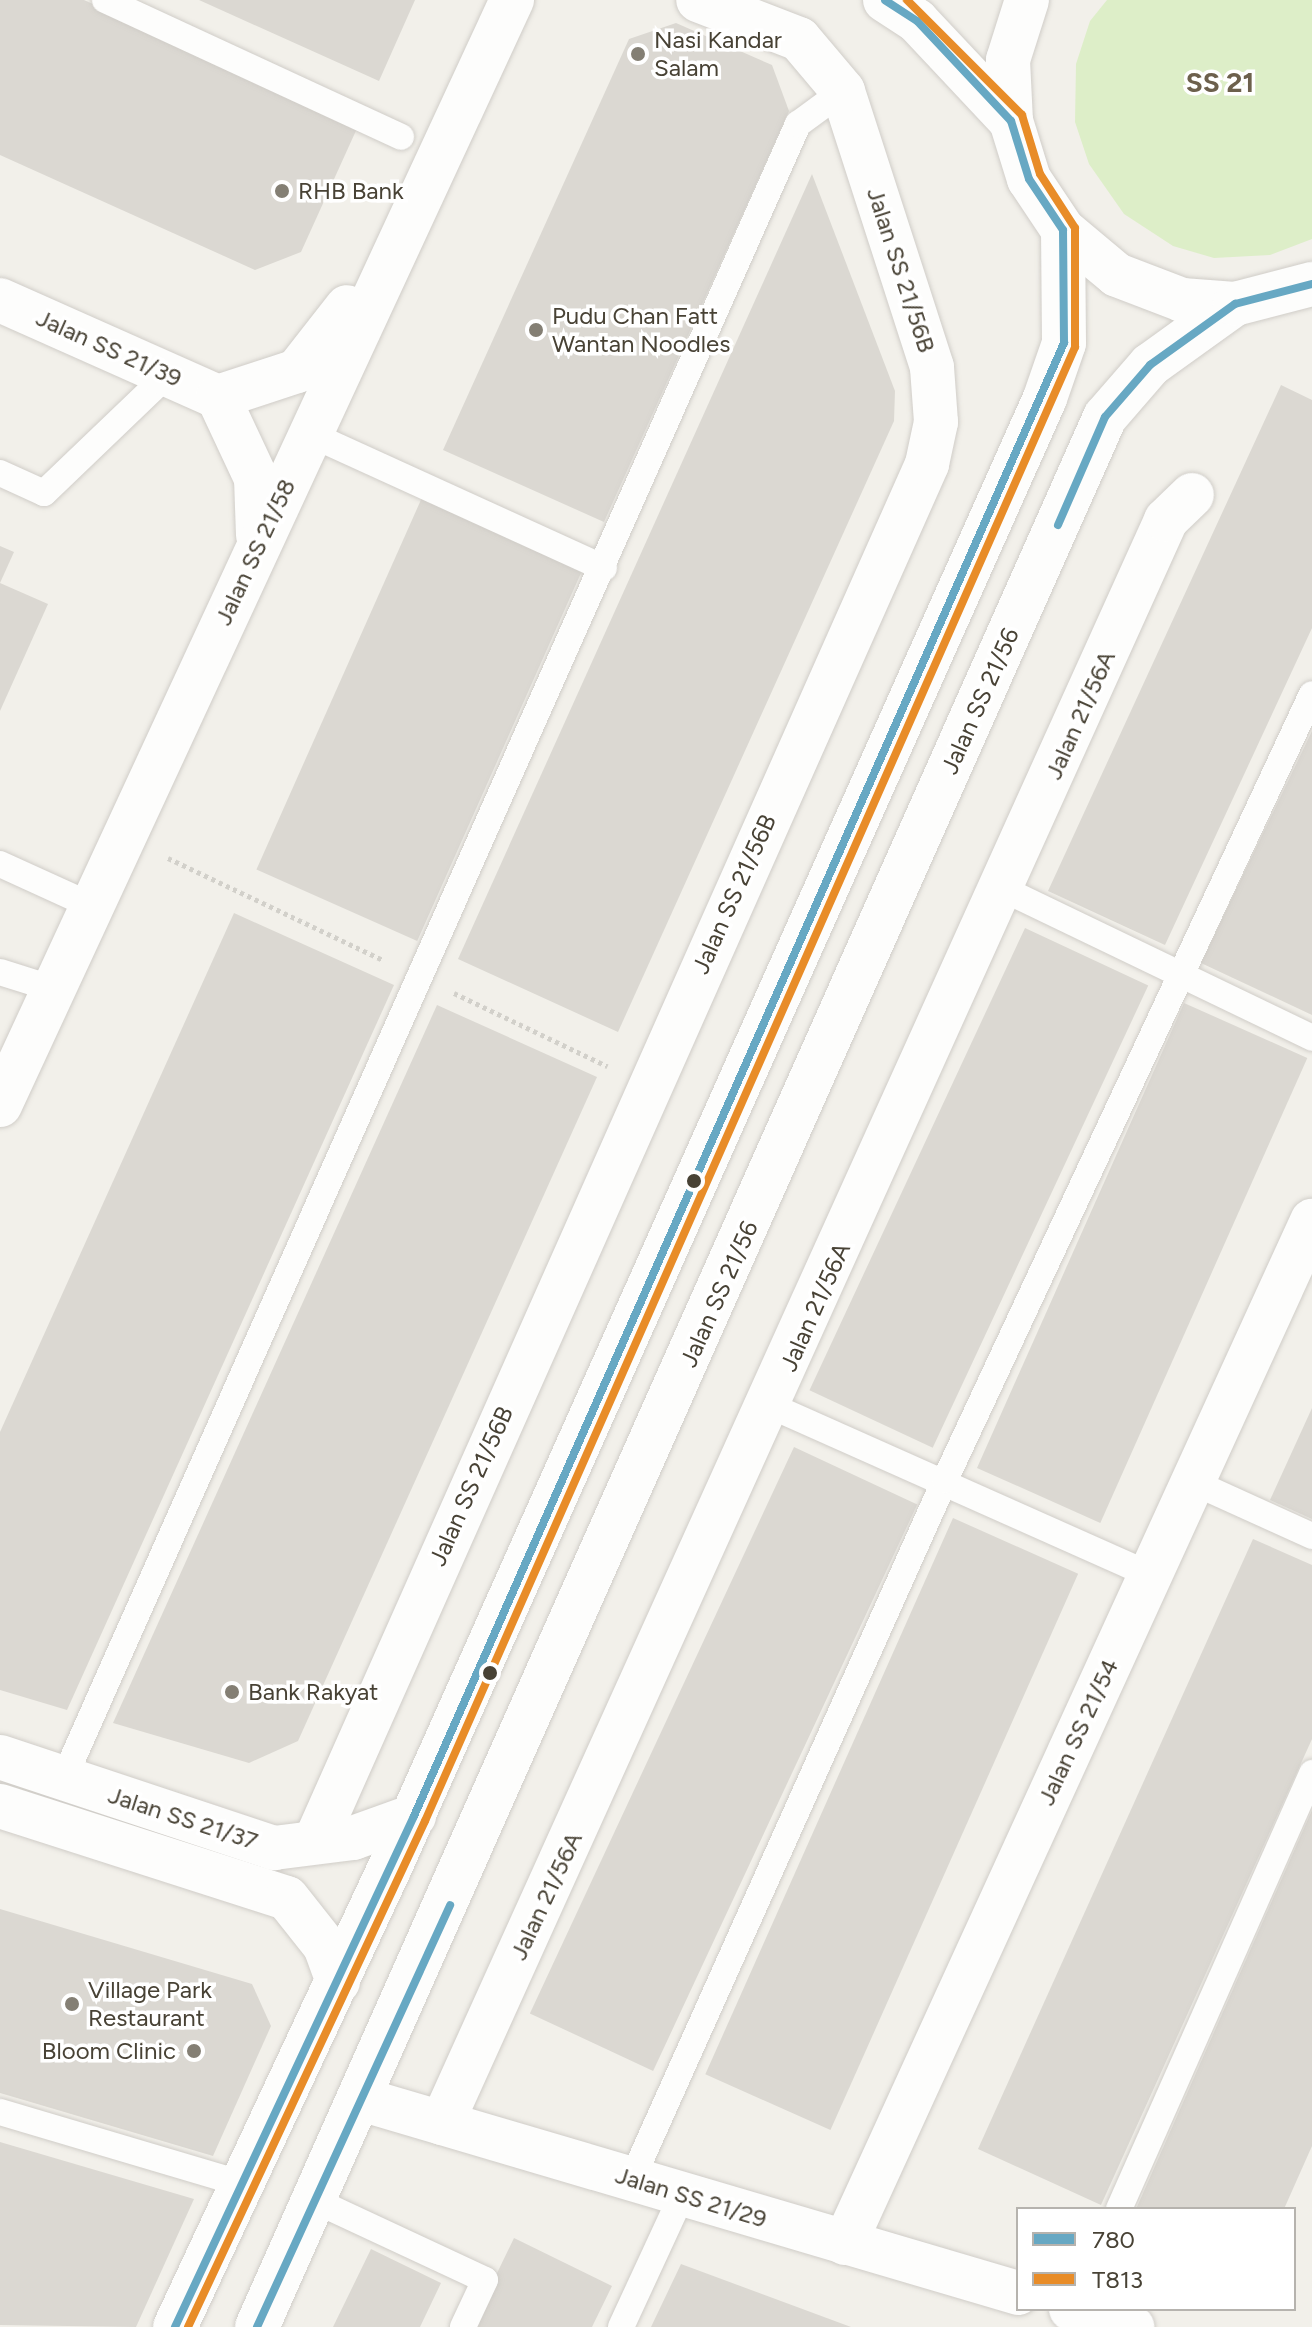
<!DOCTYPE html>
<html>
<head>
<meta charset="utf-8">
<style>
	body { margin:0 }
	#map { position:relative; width:1312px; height:2327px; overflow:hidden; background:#f2f0ea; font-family:Figtree,sans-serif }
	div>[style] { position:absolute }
	.green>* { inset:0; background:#ddeec8 }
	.building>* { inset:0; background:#dbd8d2; transform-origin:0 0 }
	.path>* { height:5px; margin-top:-2.5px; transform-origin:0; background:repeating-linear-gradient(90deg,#d2d0ca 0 4px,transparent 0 8px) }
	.roads { filter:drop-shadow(0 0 2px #d0cdc8) drop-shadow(0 0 2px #d0cdc8) }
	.service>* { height:26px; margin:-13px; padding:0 13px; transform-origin:13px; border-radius:13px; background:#fdfdfc }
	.minor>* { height:44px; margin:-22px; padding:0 22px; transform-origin:22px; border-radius:22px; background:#fdfdfc }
	.tertiary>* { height:44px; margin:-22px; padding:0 22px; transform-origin:22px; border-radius:22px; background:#fdfdfc }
	.bus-1>* { height:8px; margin:-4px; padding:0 4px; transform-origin:4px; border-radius:4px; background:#67a8c3 }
	.bus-2>* { height:8px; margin:-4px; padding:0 4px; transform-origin:4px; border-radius:4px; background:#e88c28 }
	.dots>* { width:22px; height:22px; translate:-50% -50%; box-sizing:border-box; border:4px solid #fff; border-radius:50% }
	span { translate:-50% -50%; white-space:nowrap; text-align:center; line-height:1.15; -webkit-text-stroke:7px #fff; paint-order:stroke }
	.poi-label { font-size:24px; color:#484235 }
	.left { translate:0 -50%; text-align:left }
	.right { translate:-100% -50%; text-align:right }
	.street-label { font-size:24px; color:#484235 }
	.quarter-label { font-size:28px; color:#6c604c; font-weight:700 }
	.legend { position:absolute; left:1016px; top:2207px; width:280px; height:104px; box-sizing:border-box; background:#fff; border:2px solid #b6b3ae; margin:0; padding:10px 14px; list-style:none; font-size:24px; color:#484235 }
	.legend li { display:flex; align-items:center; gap:16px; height:40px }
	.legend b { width:40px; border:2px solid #b6b3ae }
</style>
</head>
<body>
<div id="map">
	<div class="green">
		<i style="clip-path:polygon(1107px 0,1312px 0,1312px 239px,1270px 255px,1214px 258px,1173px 246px,1124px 214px,1089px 164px,1075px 122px,1076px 64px,1090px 21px)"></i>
	</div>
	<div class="building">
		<i style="clip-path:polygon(0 0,84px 0,359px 124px,301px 252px,255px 270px,0 155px)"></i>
		<i style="clip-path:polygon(199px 0,415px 0,379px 81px)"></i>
		<i style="clip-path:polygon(676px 23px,772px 65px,789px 111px,604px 522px,443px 450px,629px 39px)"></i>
		<i style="clip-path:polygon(812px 174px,895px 391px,894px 421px,618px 1032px,458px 959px)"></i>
		<i style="clip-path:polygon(1281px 385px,1312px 400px,1312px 628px,1165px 945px,1048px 891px)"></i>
		<i style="left:424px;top:493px;width:176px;height:412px;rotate:24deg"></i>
		<i style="clip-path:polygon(0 546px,14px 552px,0 583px)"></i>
		<i style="clip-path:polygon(0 583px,48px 604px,0 711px)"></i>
		<i style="clip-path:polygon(1312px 731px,1312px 1015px,1201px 963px)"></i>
		<i style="clip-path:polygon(234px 913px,394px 985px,67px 1710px,0 1690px,0 1432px)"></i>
		<i style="left:1025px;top:928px;width:136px;height:510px;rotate:25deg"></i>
		<i style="left:1184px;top:1003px;width:135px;height:509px;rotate:24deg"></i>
		<i style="clip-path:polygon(437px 1005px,597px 1077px,298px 1741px,249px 1763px,113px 1723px)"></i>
		<i style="clip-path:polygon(1312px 1408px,1312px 1519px,1270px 1500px)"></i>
		<i style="left:794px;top:1447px;width:136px;height:625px;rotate:25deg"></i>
		<i style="left:953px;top:1518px;width:137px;height:609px;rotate:24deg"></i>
		<i style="clip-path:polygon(1253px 1539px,1312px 1565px,1312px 1739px,1101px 2205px,978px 2149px)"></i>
		<i style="clip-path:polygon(1312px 1810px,1312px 2146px,1284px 2209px,1136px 2209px)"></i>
		<i style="clip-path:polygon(0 1909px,252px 1984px,271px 2026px,213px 2156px,0 2093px)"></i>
		<i style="clip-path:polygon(0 2142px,194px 2199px,136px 2327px,0 2325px)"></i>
		<i style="clip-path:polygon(514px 2238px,612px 2286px,592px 2327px,471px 2327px)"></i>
		<i style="clip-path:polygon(371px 2249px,441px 2283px,420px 2327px,333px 2327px)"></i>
		<i style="clip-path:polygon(681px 2264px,851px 2327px,651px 2327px)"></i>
	</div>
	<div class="path">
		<i style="left:168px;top:858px;width:238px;rotate:25.4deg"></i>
		<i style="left:454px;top:993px;width:170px;rotate:25.5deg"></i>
	</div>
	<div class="roads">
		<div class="service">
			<i style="left:105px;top:0;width:326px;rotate:24.8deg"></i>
			<i style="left:310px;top:434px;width:323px;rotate:24.5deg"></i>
			<i style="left:0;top:473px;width:48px;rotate:24.4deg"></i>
			<i style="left:44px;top:493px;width:170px;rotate:-43.8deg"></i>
			<i style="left:0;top:864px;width:101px;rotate:24.5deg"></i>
			<i style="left:1003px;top:889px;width:343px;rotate:25.7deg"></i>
			<i style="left:0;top:972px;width:57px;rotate:17.5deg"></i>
			<i style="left:771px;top:1406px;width:415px;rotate:24deg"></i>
			<i style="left:1193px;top:1482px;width:131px;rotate:24.4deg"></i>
			<i style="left:64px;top:1778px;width:1810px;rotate:-66.07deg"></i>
			<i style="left:798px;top:124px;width:56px;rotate:-36.3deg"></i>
			<i style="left:0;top:2112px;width:250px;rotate:16.5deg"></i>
			<i style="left:632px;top:2179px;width:766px;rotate:-65.88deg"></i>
			<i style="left:945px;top:1480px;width:867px;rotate:-64.97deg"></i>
			<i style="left:318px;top:2202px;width:184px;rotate:25deg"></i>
			<i style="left:485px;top:2280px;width:52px;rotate:115.1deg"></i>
			<i style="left:1119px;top:2209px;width:477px;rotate:-66.1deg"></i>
			<i style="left:621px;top:2327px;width:145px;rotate:-65.2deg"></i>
		</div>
		<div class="minor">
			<i style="left:0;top:300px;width:239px;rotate:24deg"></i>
			<i style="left:218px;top:397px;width:89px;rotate:64.9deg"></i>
			<i style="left:256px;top:478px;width:57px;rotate:88deg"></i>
			<i style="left:218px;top:397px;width:83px;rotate:-18.2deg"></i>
			<i style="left:297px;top:371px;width:81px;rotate:-52deg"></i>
			<i style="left:0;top:1105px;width:1218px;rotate:-65.14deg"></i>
			<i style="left:0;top:1757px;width:289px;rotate:18.4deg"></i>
			<i style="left:274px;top:1848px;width:80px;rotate:-7.2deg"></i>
			<i style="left:353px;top:1838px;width:65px;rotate:-19.8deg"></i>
			<i style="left:0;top:1806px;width:301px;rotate:17.8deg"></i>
			<i style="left:287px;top:1898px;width:61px;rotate:51.6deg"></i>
			<i style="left:325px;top:1946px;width:38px;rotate:70deg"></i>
			<i style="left:315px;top:1842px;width:1508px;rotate:-66.05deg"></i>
			<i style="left:927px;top:464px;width:43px;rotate:-77.9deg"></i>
			<i style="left:936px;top:422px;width:55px;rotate:-94.2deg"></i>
			<i style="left:932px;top:367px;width:290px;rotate:-107.9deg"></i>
			<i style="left:843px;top:91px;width:68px;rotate:-130.2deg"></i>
			<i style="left:799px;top:39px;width:108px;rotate:-158.9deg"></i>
			<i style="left:364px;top:2100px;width:682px;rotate:16.44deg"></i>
			<i style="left:442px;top:2123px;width:1759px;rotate:-65.69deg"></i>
			<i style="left:1166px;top:520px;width:36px;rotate:-44deg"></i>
			<i style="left:845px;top:2243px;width:1124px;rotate:-65.44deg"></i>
			<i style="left:1071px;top:2309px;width:64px;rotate:16.4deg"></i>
			<i style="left:175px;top:2327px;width:510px;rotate:-64.94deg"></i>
			<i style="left:391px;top:1865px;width:1606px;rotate:-65.97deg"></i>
			<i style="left:1045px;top:398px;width:58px;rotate:-70.9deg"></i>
			<i style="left:1064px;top:343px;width:113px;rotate:-90.5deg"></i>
			<i style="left:257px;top:2327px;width:2090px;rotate:-66.06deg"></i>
			<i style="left:1105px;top:417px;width:69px;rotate:-49.1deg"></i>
			<i style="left:1150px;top:365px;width:105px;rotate:-35.7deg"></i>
		</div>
		<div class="tertiary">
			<i style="left:885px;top:0;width:38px;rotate:33deg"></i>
			<i style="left:917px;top:21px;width:137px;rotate:46.8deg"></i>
			<i style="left:1027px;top:0;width:63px;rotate:107.6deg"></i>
			<i style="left:1008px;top:60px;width:61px;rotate:87.2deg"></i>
			<i style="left:1011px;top:121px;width:61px;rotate:72.8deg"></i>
			<i style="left:1029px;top:179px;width:61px;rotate:56.3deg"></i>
			<i style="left:1063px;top:230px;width:70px;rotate:39.8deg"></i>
			<i style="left:1117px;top:275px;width:70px;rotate:21deg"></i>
			<i style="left:1182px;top:300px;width:53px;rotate:4.3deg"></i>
			<i style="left:1235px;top:304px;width:80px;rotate:-14.6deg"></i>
		</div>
	</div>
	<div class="bus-1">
		<i style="left:1058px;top:525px;width:118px;rotate:-66.5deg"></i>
		<i style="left:1105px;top:417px;width:69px;rotate:-49.1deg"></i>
		<i style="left:1150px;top:365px;width:105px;rotate:-35.7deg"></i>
		<i style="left:1235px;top:304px;width:80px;rotate:-14.6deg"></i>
		<i style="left:175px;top:2327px;width:564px;rotate:-64.93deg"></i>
		<i style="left:414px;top:1816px;width:1610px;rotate:-66.19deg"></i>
		<i style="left:1064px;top:343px;width:113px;rotate:-90.5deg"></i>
		<i style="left:1063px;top:230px;width:61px;rotate:-123.7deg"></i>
		<i style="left:1029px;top:179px;width:61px;rotate:-107.2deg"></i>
		<i style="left:1011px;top:121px;width:137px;rotate:-133.2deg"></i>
		<i style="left:917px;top:21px;width:38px;rotate:-147deg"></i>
		<i style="left:257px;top:2327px;width:464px;rotate:-65.4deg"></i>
	</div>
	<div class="bus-2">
		<i style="left:188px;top:2327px;width:559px;rotate:-64.9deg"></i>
		<i style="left:425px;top:1821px;width:1611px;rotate:-66.2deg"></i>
		<i style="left:1075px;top:347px;width:119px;rotate:-90deg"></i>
		<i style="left:1075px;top:228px;width:64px;rotate:-122.9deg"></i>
		<i style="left:1040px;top:174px;width:62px;rotate:-107deg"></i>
		<i style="left:1022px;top:115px;width:163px;rotate:-135deg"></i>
	</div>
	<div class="dots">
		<i style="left:638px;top:54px;background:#847f74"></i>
		<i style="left:282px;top:191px;background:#847f74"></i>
		<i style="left:536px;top:330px;background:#847f74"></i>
		<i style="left:694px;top:1181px;background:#484235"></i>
		<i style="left:490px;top:1673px;background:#484235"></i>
		<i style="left:232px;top:1692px;background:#847f74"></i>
		<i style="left:72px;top:2004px;background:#847f74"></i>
		<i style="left:194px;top:2051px;background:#847f74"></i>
	</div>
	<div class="poi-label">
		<span class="left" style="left:654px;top:54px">Nasi Kandar<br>Salam</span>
		<span class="left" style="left:298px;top:191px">RHB Bank</span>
		<span class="left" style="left:552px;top:330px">Pudu Chan Fatt<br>Wantan Noodles</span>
		<span class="left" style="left:248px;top:1692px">Bank Rakyat</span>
		<span class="left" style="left:88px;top:2004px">Village Park<br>Restaurant</span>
		<span class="right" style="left:176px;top:2051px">Bloom Clinic</span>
	</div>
	<div class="street-label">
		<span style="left:901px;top:270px;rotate:72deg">Jalan SS 21/56B</span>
		<span style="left:109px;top:348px;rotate:24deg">Jalan SS 21/39</span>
		<span style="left:255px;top:552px;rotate:-65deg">Jalan SS 21/58</span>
		<span style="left:980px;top:701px;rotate:-66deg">Jalan SS 21/56</span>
		<span style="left:1080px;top:715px;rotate:-66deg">Jalan 21/56A</span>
		<span style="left:734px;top:894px;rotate:-66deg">Jalan SS 21/56B</span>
		<span style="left:719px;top:1294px;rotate:-66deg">Jalan SS 21/56</span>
		<span style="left:815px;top:1307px;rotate:-66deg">Jalan 21/56A</span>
		<span style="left:471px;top:1486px;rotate:-66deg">Jalan SS 21/56B</span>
		<span style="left:1078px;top:1732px;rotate:-65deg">Jalan SS 21/54</span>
		<span style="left:183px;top:1818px;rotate:18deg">Jalan SS 21/37</span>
		<span style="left:546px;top:1896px;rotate:-65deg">Jalan 21/56A</span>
		<span style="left:691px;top:2197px;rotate:17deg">Jalan SS 21/29</span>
	</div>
	<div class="quarter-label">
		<span style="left:1220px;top:82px">SS 21</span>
	</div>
	<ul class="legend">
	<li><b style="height:10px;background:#67a8c3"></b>780</li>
	<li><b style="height:10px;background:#e88c28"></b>T813</li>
	</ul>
</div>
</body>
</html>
